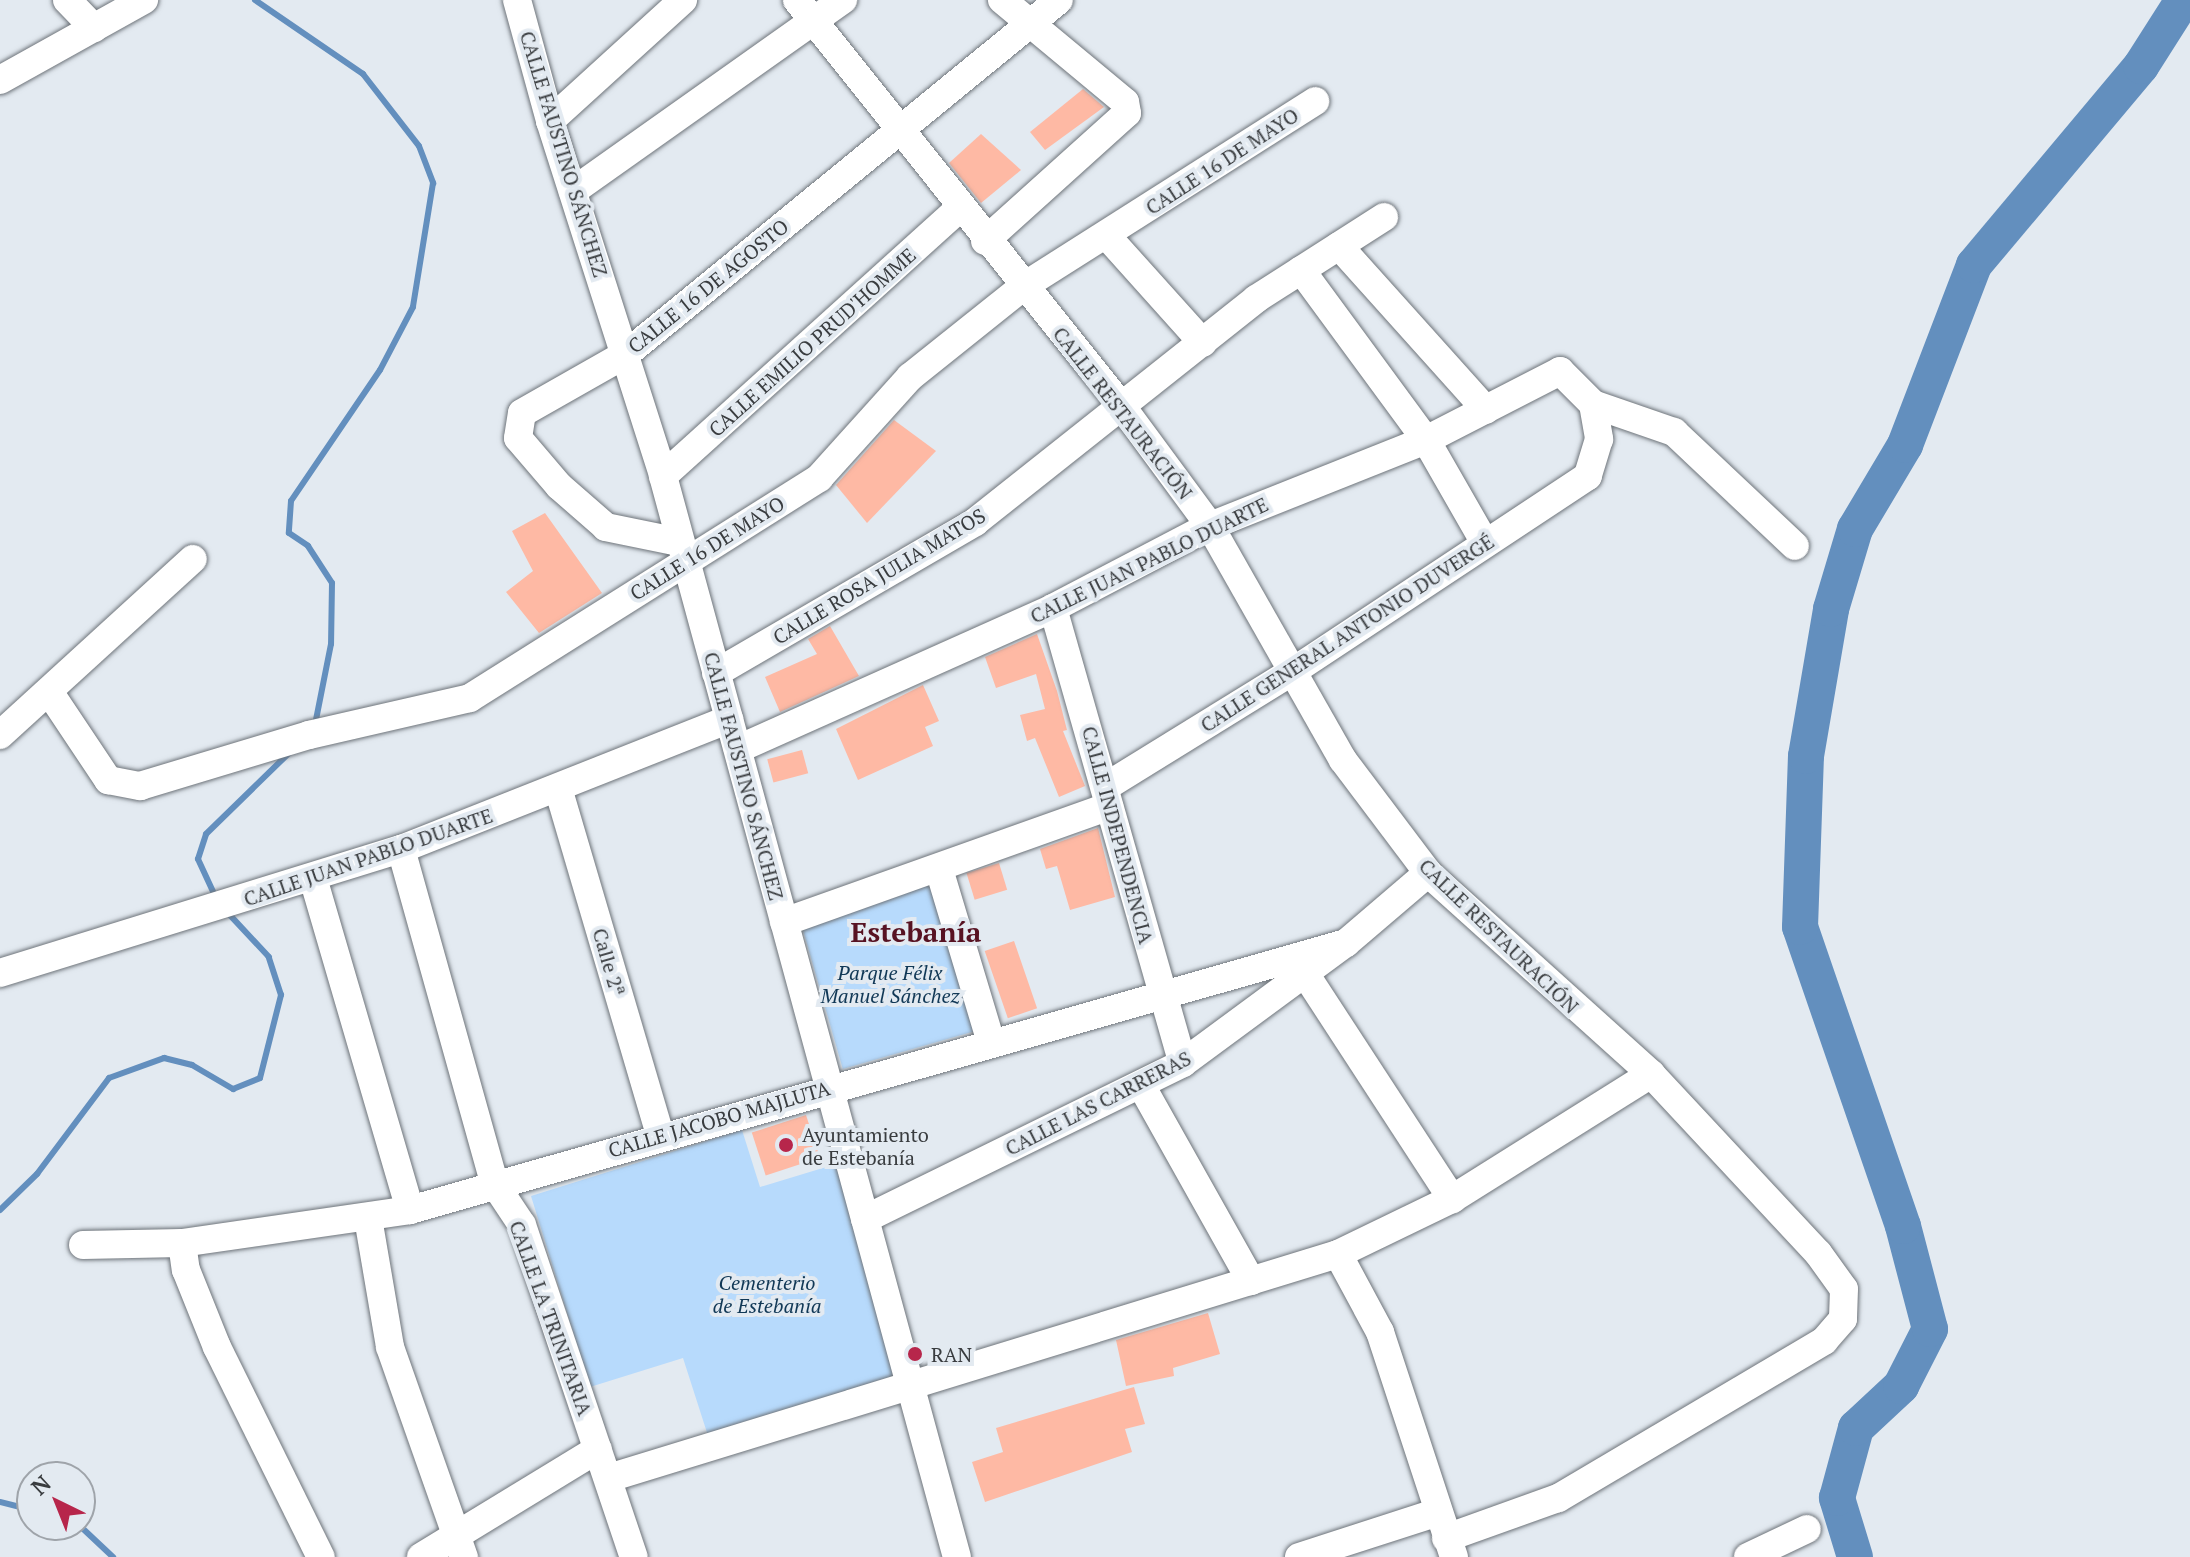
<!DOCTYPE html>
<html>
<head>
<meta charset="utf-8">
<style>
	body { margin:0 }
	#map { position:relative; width:2190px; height:1557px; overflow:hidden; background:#e3eaf1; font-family:"PT Serif",serif }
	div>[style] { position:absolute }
	.green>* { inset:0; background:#b7dafc; transform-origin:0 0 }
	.stream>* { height:6px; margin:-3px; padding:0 3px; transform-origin:3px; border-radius:3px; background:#638fbe }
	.river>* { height:36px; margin:-18px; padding:0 18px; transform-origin:18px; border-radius:18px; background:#638fbe }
	.building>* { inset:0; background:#feb9a4; transform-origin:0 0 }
	.roads { filter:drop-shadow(0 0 2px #6e747a) drop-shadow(0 0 2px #6e747a) }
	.minor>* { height:28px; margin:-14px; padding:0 14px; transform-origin:14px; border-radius:14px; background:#fff }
	.dots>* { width:22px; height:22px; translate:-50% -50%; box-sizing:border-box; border:4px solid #e3eaf1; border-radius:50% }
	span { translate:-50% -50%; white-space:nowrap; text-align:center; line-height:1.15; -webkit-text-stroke:8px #e3eaf1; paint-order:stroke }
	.street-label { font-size:20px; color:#393c3f }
	.park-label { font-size:20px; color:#113856; font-style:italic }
	.poi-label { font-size:20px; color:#393c3f }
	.left { translate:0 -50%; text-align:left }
	.district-label { font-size:28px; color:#571222; font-weight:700 }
	.north { position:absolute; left:16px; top:1461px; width:80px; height:80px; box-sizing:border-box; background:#e3eaf1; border:2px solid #9fa4aa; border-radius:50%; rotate:317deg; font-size:22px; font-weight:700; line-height:32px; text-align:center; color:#393c3f }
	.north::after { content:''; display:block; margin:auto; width:28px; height:36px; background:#b7264b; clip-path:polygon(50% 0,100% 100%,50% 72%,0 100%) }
</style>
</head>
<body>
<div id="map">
	<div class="green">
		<i style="left:933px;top:883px;width:154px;height:138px;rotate:74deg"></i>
		<i style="clip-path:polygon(742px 1130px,760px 1187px,836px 1164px,904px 1381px,710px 1442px,683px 1358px,590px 1387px,531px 1196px)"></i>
	</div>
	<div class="stream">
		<i style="left:255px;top:0;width:131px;rotate:34.4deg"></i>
		<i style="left:363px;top:74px;width:91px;rotate:52.1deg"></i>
		<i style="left:419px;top:146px;width:40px;rotate:69deg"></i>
		<i style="left:433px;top:183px;width:126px;rotate:99.2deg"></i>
		<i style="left:413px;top:307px;width:71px;rotate:117.6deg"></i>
		<i style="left:380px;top:370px;width:158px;rotate:124.2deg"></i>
		<i style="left:291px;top:501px;width:32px;rotate:94deg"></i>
		<i style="left:289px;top:533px;width:23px;rotate:34deg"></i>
		<i style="left:308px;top:546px;width:44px;rotate:57deg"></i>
		<i style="left:332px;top:583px;width:61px;rotate:90.9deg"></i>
		<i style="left:331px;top:644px;width:83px;rotate:101.2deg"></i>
		<i style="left:216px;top:898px;width:43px;rotate:-114.8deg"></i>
		<i style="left:198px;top:859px;width:26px;rotate:-72deg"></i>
		<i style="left:206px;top:834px;width:116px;rotate:-44.3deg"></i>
		<i style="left:0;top:1210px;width:52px;rotate:-44.2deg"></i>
		<i style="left:37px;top:1174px;width:120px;rotate:-53.1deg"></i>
		<i style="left:109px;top:1078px;width:59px;rotate:-20deg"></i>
		<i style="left:164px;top:1058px;width:29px;rotate:14deg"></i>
		<i style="left:192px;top:1065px;width:48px;rotate:30.3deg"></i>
		<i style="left:233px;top:1089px;width:29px;rotate:-22deg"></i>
		<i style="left:260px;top:1078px;width:86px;rotate:-75.8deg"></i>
		<i style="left:281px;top:995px;width:40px;rotate:-108deg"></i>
		<i style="left:269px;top:957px;width:60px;rotate:-133deg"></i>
		<i style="left:0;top:1502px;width:33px;rotate:14deg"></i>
		<i style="left:79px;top:1525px;width:47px;rotate:43.3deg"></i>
	</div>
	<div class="river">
		<i style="left:1855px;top:1557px;width:62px;rotate:-107deg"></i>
		<i style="left:1837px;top:1498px;width:73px;rotate:-74.8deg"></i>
		<i style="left:1856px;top:1428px;width:62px;rotate:-43deg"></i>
		<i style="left:1901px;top:1386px;width:64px;rotate:-63deg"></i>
		<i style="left:1930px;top:1329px;width:106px;rotate:-104.7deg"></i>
		<i style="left:1903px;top:1226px;width:316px;rotate:-109deg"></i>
		<i style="left:1800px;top:927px;width:171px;rotate:-88deg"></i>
		<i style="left:1806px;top:756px;width:149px;rotate:-80.3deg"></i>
		<i style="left:1831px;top:609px;width:84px;rotate:-73.3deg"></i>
		<i style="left:1855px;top:529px;width:98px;rotate:-59.2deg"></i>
		<i style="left:1905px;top:445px;width:193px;rotate:-69deg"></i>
		<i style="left:1974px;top:265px;width:260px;rotate:-50deg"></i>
		<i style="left:2141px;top:66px;width:78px;rotate:-57.5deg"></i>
	</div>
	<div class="building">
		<i style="clip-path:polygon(1083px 89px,1104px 107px,1045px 150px,1030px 132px)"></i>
		<i style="clip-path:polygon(981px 134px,1021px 170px,981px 203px,949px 163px)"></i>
		<i style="clip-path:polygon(894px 420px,936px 451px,867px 523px,836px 485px)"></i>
		<i style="clip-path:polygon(545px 513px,602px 593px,539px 633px,506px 592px,533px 571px,512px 531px)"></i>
		<i style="clip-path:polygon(830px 626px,859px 676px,780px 712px,765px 677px,817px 654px,808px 639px)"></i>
		<i style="clip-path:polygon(1037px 634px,1057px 691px,1067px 730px,1063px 731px,1085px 786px,1059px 797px,1035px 738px,1027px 741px,1020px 715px,1045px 709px,1036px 674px,996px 688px,985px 657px)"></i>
		<i style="clip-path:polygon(923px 685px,939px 721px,925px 727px,933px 746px,858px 780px,836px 729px)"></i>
		<i style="left:802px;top:750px;width:24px;height:36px;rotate:75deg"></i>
		<i style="clip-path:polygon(1098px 828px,1115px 897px,1070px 910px,1057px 866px,1046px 869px,1040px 849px)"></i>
		<i style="left:999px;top:863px;width:28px;height:34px;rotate:73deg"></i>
		<i style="left:1014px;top:941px;width:71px;height:31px;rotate:71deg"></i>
		<i style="left:806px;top:1115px;width:45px;height:57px;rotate:72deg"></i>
		<i style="clip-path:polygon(1208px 1313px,1220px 1354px,1173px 1368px,1174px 1376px,1126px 1386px,1116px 1340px)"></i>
		<i style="clip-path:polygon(1134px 1387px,1145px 1424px,1125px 1429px,1132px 1452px,985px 1502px,972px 1462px,1003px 1452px,996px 1428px)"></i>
	</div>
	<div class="roads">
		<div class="minor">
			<i style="left:67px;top:0;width:39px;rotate:46deg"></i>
			<i style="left:517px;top:0;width:125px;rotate:74.7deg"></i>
			<i style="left:550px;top:121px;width:373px;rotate:72.3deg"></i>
			<i style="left:663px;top:476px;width:1120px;rotate:74.79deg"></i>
			<i style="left:797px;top:0;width:522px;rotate:51.37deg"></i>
			<i style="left:1123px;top:408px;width:147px;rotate:53.6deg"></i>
			<i style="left:1210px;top:526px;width:269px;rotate:60.4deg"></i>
			<i style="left:1343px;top:760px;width:141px;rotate:53deg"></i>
			<i style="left:1428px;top:873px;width:300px;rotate:42deg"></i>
			<i style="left:1651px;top:1074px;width:245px;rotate:47deg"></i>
			<i style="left:1818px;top:1253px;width:44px;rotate:54.2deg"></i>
			<i style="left:1844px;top:1289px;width:30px;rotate:92deg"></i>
			<i style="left:1843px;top:1319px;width:29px;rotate:131deg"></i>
			<i style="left:1824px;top:1341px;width:309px;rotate:149.4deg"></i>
			<i style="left:1558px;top:1498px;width:119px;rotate:160.3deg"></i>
			<i style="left:0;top:80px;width:165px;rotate:-29.1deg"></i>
			<i style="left:550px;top:121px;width:180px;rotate:-42.3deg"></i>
			<i style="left:573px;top:191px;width:331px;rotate:-35.3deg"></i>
			<i style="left:1106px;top:235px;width:145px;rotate:48.1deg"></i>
			<i style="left:985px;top:241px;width:191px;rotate:-42deg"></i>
			<i style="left:1127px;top:113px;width:11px;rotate:-100deg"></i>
			<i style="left:1125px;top:102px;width:160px;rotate:-140.3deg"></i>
			<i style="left:1339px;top:246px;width:220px;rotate:48.1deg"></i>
			<i style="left:1301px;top:270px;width:211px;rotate:53.7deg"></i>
			<i style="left:1426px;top:440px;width:119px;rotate:60.2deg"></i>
			<i style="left:1593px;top:404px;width:86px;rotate:19.1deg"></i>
			<i style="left:1674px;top:432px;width:166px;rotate:43.3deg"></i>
			<i style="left:663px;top:476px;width:401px;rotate:-42.1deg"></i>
			<i style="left:679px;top:542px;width:75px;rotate:-168.4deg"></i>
			<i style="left:606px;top:527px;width:62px;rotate:-138.9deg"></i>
			<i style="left:559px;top:486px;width:63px;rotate:-130.5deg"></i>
			<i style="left:518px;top:438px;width:25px;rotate:-81deg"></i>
			<i style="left:522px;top:413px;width:120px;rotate:-29.6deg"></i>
			<i style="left:626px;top:354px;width:559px;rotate:-39.27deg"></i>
			<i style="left:1053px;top:608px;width:473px;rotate:74.1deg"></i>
			<i style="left:716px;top:673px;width:300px;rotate:-30.2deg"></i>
			<i style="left:975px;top:522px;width:359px;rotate:-38.4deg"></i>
			<i style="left:1256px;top:299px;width:152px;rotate:-32.6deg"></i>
			<i style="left:50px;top:693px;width:105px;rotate:56.3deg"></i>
			<i style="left:108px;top:780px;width:33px;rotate:11deg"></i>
			<i style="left:140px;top:786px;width:177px;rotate:-16.8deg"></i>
			<i style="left:309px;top:735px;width:165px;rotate:-12.9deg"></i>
			<i style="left:470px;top:698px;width:413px;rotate:-32.2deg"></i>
			<i style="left:819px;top:478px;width:136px;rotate:-48deg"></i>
			<i style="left:910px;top:377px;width:146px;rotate:-38.6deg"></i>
			<i style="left:1024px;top:286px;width:345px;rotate:-32.4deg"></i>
			<i style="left:0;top:735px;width:261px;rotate:-42.4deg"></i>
			<i style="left:738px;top:749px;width:345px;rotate:-24.1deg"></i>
			<i style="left:1053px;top:608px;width:177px;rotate:-27.6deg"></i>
			<i style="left:1210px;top:526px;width:232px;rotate:-21.7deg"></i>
			<i style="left:1426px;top:440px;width:151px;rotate:-27.2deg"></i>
			<i style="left:1560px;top:371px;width:47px;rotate:45deg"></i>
			<i style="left:1593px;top:404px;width:36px;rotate:80deg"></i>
			<i style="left:1599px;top:439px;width:39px;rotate:107deg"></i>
			<i style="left:1588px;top:476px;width:354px;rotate:146.5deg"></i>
			<i style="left:1293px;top:671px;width:221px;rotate:148.3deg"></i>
			<i style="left:558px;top:788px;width:362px;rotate:73.6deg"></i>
			<i style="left:401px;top:849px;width:347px;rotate:74.4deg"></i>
			<i style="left:494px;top:1183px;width:50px;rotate:56.3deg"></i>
			<i style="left:522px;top:1225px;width:350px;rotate:71.4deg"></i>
			<i style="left:939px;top:869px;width:181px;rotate:73.3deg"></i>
			<i style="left:313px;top:878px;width:346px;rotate:73.7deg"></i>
			<i style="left:784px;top:922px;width:345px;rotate:-19.6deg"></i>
			<i style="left:1295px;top:958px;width:288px;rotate:56.9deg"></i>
			<i style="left:0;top:973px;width:420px;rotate:-17.2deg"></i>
			<i style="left:401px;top:849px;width:353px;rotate:-21.6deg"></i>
			<i style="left:1141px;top:1085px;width:225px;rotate:60.7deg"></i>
			<i style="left:368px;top:1218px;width:131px;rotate:80.3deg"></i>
			<i style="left:390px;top:1347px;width:223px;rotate:70.6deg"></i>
			<i style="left:865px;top:1219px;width:354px;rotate:-26.1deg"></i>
			<i style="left:1183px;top:1063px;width:202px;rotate:-36.4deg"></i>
			<i style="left:1346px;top:943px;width:108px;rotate:-40.5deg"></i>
			<i style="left:182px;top:1243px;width:27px;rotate:82deg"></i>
			<i style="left:186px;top:1270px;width:83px;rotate:68.1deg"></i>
			<i style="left:217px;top:1347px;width:234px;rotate:63.7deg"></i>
			<i style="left:83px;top:1245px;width:99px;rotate:-1.2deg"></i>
			<i style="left:182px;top:1243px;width:230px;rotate:-8.2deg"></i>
			<i style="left:410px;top:1210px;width:973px;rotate:-15.92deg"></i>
			<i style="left:1338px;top:1254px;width:89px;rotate:61.7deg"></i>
			<i style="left:1380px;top:1332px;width:237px;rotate:71.8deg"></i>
			<i style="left:609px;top:1478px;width:763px;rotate:-17.08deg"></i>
			<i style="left:1338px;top:1254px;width:127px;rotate:-25.8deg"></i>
			<i style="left:1452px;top:1199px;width:235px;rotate:-32.1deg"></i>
			<i style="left:421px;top:1557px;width:207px;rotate:-31.4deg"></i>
			<i style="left:1299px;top:1557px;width:146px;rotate:-17.9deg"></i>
			<i style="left:1748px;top:1557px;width:65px;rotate:-25.4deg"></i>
		</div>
	</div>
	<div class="dots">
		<i style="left:786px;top:1145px;background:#b7264b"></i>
		<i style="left:915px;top:1354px;background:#b7264b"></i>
	</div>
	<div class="street-label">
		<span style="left:564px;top:154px;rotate:73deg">CALLE FAUSTINO SÁNCHEZ</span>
		<span style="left:1222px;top:161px;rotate:-33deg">CALLE 16 DE MAYO</span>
		<span style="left:708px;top:286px;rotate:-39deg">CALLE 16 DE AGOSTO</span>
		<span style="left:812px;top:342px;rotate:-42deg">CALLE EMILIO PRUD'HOMME</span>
		<span style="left:1123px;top:413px;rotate:52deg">CALLE RESTAURACIÓN</span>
		<span style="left:707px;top:548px;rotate:-32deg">CALLE 16 DE MAYO</span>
		<span style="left:1149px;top:560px;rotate:-26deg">CALLE JUAN PABLO DUARTE</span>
		<span style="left:879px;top:576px;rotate:-31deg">CALLE ROSA JULIA MATOS</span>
		<span style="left:1347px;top:633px;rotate:-33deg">CALLE GENERAL ANTONIO DUVERGÉ</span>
		<span style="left:744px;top:776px;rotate:75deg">CALLE FAUSTINO SÁNCHEZ</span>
		<span style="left:1118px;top:835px;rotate:75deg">CALLE INDEPENDENCIA</span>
		<span style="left:368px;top:857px;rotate:-19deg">CALLE JUAN PABLO DUARTE</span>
		<span style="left:1499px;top:936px;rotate:44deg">CALLE RESTAURACIÓN</span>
		<span style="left:609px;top:962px;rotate:74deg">Calle 2ª</span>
		<span style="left:1098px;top:1103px;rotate:-27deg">CALLE LAS CARRERAS</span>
		<span style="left:719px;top:1119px;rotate:-16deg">CALLE JACOBO MAJLUTA</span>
		<span style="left:551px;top:1318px;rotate:70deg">CALLE LA TRINITARIA</span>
	</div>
	<div class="park-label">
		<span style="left:890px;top:984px">Parque Félix<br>Manuel Sánchez</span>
		<span style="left:767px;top:1294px">Cementerio<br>de Estebanía</span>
	</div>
	<div class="poi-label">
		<span class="left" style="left:802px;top:1146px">Ayuntamiento<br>de Estebanía</span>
		<span class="left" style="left:931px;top:1354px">RAN</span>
	</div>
	<div class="district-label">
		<span style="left:916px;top:932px">Estebanía</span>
	</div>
	<div class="north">N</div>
</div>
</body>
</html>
